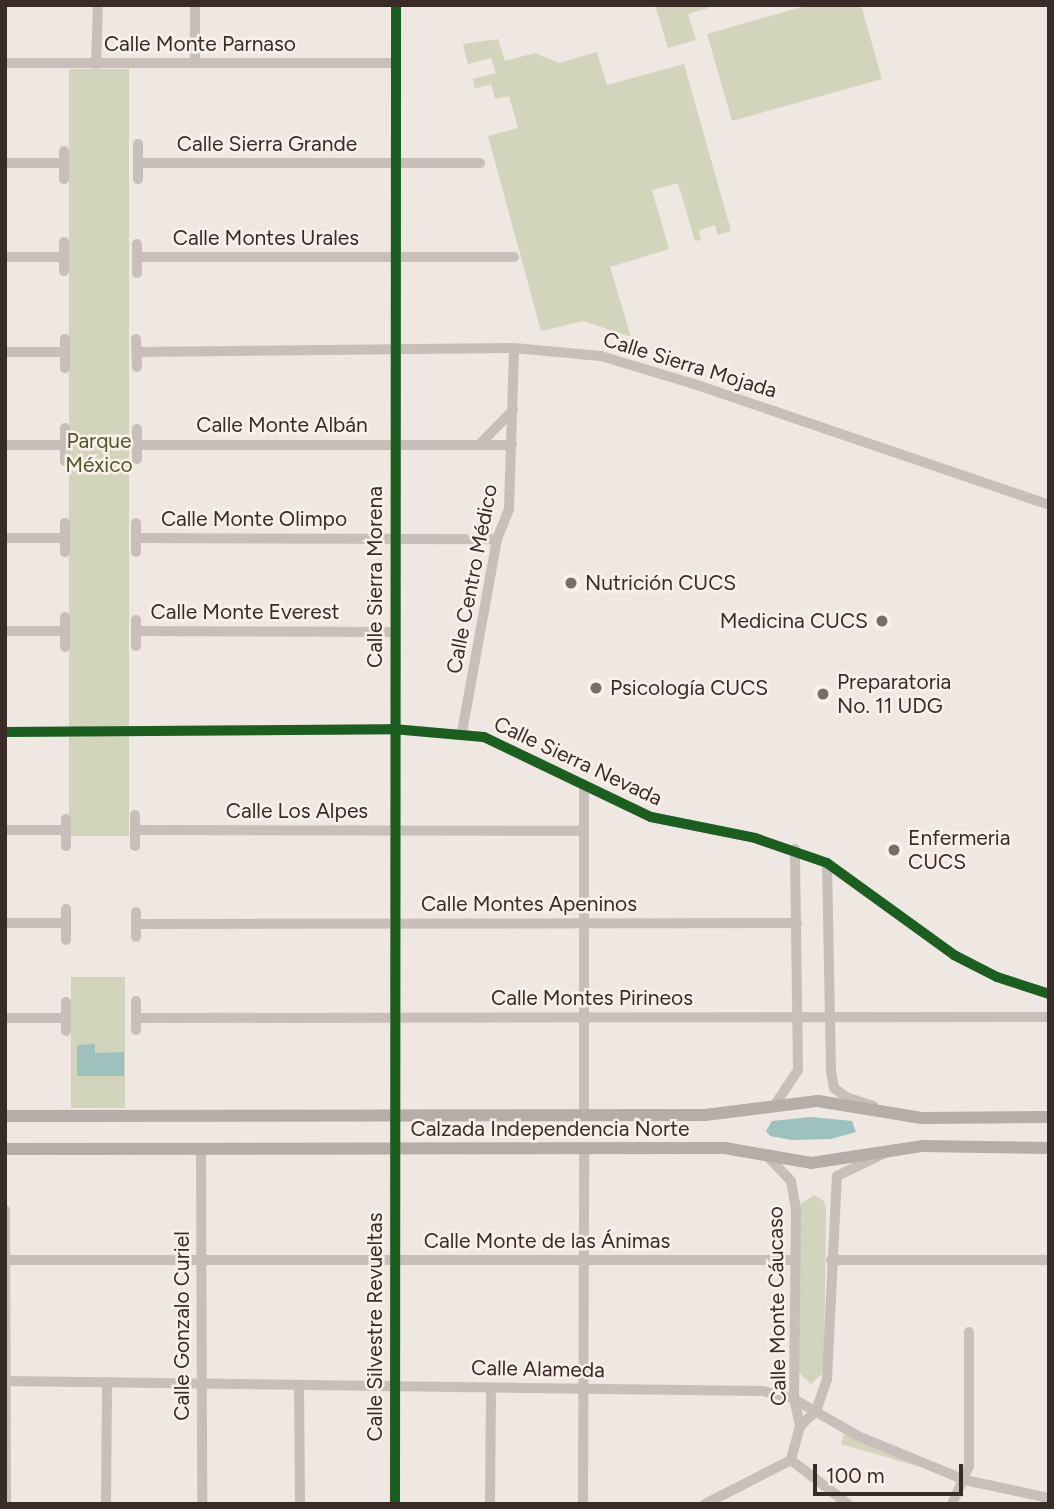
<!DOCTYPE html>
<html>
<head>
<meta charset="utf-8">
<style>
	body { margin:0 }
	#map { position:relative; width:1054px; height:1509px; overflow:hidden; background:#eee7e2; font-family:Figtree,sans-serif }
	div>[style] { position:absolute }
	.green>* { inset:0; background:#d2d4bb; transform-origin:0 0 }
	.water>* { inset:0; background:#9dc2bd }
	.minor>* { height:10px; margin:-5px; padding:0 5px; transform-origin:5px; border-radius:5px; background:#c8bfba }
	.major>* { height:12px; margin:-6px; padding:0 6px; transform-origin:6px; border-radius:6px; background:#b6ada9 }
	.cycleway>* { height:10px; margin:-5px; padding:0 5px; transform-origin:5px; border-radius:5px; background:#1b5e20 }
	.dots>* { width:19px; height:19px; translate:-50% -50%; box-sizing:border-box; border:4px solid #fbf0e9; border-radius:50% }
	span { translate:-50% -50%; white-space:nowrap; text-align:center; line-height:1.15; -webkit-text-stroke:5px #fbf0e9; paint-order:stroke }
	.street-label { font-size:21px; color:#392b28 }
	.park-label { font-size:21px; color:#4d582a }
	.poi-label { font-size:21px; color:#392b28 }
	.left { translate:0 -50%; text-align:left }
	.right { translate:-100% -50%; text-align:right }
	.frame { position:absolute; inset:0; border:7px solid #392b28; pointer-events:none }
	.scale { position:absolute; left:813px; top:1464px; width:150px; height:32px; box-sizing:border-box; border:4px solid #392b28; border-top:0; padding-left:9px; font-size:21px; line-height:24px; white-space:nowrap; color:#392b28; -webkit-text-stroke:5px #fbf0e9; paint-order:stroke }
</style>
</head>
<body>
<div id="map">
	<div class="green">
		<i style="clip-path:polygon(655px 5px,718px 5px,688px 14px,696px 40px,668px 48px)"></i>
		<i style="clip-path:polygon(809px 5px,861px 5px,882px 79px,732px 121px,707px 34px)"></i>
		<i style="clip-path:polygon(498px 39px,505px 61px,535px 53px,559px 63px,597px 52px,607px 85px,684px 64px,731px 231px,718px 235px,715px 225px,699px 230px,701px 240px,695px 241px,678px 183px,652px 190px,669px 249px,610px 267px,631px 337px,583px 321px,541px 331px,488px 136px,518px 128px,509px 96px,495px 99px,491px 84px,475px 89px,473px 79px,496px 73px,491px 58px,468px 64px,463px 44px)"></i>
		<i style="left:69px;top:69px;width:60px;height:767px"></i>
		<i style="left:71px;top:977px;width:54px;height:131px"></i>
		<i style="clip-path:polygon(814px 1195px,824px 1201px,826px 1210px,824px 1372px,811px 1384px,798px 1372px,799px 1205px)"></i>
		<i style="clip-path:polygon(844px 1434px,920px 1467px,841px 1444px)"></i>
	</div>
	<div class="water">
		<i style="clip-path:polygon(95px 1044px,95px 1053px,124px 1052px,124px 1076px,77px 1076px,77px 1045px)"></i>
		<i style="clip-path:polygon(811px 1117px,852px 1121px,856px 1132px,831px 1139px,792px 1140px,770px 1136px,766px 1131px,772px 1121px)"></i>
	</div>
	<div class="minor">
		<i style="left:5px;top:63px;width:391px"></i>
		<i style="left:195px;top:63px;width:58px;rotate:-90deg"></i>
		<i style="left:96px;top:64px;width:59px;rotate:-88.1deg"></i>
		<i style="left:64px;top:151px;width:28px;rotate:90deg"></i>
		<i style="left:5px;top:163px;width:59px"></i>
		<i style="left:138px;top:163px;width:342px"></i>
		<i style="left:138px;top:179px;width:35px;rotate:-90deg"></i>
		<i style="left:5px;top:257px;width:59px"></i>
		<i style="left:137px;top:257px;width:377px"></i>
		<i style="left:64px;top:271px;width:29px;rotate:-90deg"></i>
		<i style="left:137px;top:273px;width:29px;rotate:-90deg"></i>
		<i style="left:65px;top:339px;width:29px;rotate:90deg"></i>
		<i style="left:136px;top:339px;width:28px;rotate:88deg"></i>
		<i style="left:5px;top:352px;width:60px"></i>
		<i style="left:137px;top:352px;width:377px;rotate:-0.6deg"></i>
		<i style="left:514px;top:348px;width:87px;rotate:5.3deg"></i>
		<i style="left:601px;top:356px;width:97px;rotate:16.8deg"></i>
		<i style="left:694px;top:384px;width:375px;rotate:18.8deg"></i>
		<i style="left:65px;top:428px;width:33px;rotate:90deg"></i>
		<i style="left:5px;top:445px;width:60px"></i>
		<i style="left:137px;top:445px;width:375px"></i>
		<i style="left:479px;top:445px;width:49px;rotate:-45.8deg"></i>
		<i style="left:137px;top:459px;width:30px;rotate:-90deg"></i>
		<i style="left:136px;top:523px;width:29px;rotate:90deg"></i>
		<i style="left:5px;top:538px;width:60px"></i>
		<i style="left:136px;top:538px;width:361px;rotate:0.2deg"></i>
		<i style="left:65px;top:552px;width:29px;rotate:-90deg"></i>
		<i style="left:65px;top:617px;width:30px;rotate:90deg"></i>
		<i style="left:5px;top:631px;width:60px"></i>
		<i style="left:136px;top:631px;width:259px;rotate:0.2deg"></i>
		<i style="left:136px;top:646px;width:26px;rotate:-90deg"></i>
		<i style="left:5px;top:732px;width:388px;rotate:-0.4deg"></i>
		<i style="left:393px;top:729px;width:91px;rotate:5deg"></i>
		<i style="left:484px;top:737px;width:185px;rotate:25.6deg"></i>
		<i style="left:651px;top:817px;width:106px;rotate:11.4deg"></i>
		<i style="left:755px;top:838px;width:76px;rotate:19.1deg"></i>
		<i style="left:827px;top:863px;width:157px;rotate:35.9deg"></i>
		<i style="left:954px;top:955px;width:48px;rotate:27.1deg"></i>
		<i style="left:997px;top:977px;width:55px;rotate:18.1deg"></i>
		<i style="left:462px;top:732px;width:196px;rotate:-79.7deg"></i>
		<i style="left:497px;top:539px;width:32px;rotate:-68deg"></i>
		<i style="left:509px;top:509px;width:161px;rotate:-88.2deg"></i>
		<i style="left:584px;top:789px;width:327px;rotate:90deg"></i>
		<i style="left:66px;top:819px;width:27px;rotate:90deg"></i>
		<i style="left:5px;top:830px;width:61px"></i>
		<i style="left:136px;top:830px;width:448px;rotate:0.1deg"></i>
		<i style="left:135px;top:846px;width:31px;rotate:-90deg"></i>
		<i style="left:827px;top:863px;width:208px;rotate:88.9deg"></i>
		<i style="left:831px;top:1071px;width:17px;rotate:80deg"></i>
		<i style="left:834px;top:1088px;width:15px;rotate:37deg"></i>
		<i style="left:846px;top:1097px;width:29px;rotate:18deg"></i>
		<i style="left:66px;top:909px;width:31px;rotate:90deg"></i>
		<i style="left:136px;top:912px;width:25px;rotate:90deg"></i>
		<i style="left:5px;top:923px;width:61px"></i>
		<i style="left:136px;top:924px;width:661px;rotate:-0.09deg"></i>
		<i style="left:136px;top:1001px;width:29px;rotate:90deg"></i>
		<i style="left:66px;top:1002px;width:29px;rotate:90deg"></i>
		<i style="left:5px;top:1018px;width:61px"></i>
		<i style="left:136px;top:1018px;width:913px;rotate:-0.06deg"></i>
		<i style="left:774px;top:1106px;width:43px;rotate:-56.3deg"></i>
		<i style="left:798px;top:1070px;width:221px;rotate:-90.8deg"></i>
		<i style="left:201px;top:1148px;width:356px;rotate:89.8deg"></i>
		<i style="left:768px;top:1157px;width:33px;rotate:46deg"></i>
		<i style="left:791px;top:1181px;width:29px;rotate:80deg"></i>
		<i style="left:796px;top:1210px;width:189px;rotate:90.6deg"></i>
		<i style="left:794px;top:1399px;width:28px;rotate:77deg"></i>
		<i style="left:800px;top:1426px;width:35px;rotate:105deg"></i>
		<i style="left:5px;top:1210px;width:294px;rotate:89.8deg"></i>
		<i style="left:5px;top:1260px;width:791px"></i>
		<i style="left:831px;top:1260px;width:218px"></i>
		<i style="left:5px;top:1381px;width:758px;rotate:0.76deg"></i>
		<i style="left:763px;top:1391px;width:32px;rotate:14deg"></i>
		<i style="left:794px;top:1399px;width:74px;rotate:30deg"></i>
		<i style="left:858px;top:1436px;width:116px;rotate:22.4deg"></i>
		<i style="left:965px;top:1480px;width:86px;rotate:12.1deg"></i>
		<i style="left:299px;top:1385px;width:119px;rotate:89.5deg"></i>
		<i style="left:800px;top:1426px;width:22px;rotate:-43deg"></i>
		<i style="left:816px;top:1411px;width:34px;rotate:-71deg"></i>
		<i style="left:827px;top:1379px;width:203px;rotate:-87.2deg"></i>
		<i style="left:837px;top:1176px;width:53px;rotate:-25.6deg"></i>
		<i style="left:791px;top:1460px;width:72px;rotate:37.7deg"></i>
		<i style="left:106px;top:1504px;width:122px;rotate:-89.5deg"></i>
		<i style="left:395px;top:1504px;width:1499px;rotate:-89.96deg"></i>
		<i style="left:490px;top:1504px;width:116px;rotate:-89.5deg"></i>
		<i style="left:583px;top:1504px;width:355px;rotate:-89.8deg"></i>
		<i style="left:705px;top:1504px;width:97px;rotate:-27.1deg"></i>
		<i style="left:952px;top:1504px;width:42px;rotate:-65.9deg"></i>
		<i style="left:969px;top:1466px;width:134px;rotate:-90deg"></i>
	</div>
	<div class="major">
		<i style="left:5px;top:1116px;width:700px;rotate:-0.08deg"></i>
		<i style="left:705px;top:1115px;width:114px;rotate:-7.1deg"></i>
		<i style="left:818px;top:1101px;width:105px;rotate:9.3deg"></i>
		<i style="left:922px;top:1118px;width:127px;rotate:-0.5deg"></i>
		<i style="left:5px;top:1149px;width:720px;rotate:-0.08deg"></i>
		<i style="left:725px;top:1148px;width:87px;rotate:9.9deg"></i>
		<i style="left:811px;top:1163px;width:112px;rotate:-8.7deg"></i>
		<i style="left:922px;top:1146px;width:127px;rotate:0.9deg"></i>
	</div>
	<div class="cycleway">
		<i style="left:5px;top:732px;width:388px;rotate:-0.4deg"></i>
		<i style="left:393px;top:729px;width:91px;rotate:5deg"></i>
		<i style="left:484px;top:737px;width:185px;rotate:25.6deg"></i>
		<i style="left:651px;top:817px;width:106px;rotate:11.4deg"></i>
		<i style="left:755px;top:838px;width:76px;rotate:19.1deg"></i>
		<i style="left:827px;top:863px;width:157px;rotate:35.9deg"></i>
		<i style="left:954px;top:955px;width:48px;rotate:27.1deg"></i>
		<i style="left:997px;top:977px;width:55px;rotate:18.1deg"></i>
		<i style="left:395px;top:1504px;width:1499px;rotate:-89.96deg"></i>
	</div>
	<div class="dots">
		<i style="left:571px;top:583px;background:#786d69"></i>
		<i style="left:882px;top:621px;background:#786d69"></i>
		<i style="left:596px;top:688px;background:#786d69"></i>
		<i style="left:823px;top:694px;background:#786d69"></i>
		<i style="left:894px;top:850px;background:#786d69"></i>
	</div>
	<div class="street-label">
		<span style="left:200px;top:44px">Calle Monte Parnaso</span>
		<span style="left:267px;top:144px">Calle Sierra Grande</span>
		<span style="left:266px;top:238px">Calle Montes Urales</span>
		<span style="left:690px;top:365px;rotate:17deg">Calle Sierra Mojada</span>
		<span style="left:282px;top:425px">Calle Monte Albán</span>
		<span style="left:254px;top:519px">Calle Monte Olimpo</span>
		<span style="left:375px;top:577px;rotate:-90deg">Calle Sierra Morena</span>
		<span style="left:472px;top:579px;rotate:-79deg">Calle Centro Médico</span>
		<span style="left:245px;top:612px">Calle Monte Everest</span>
		<span style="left:578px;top:761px;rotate:25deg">Calle Sierra Nevada</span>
		<span style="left:297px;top:811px">Calle Los Alpes</span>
		<span style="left:529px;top:904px">Calle Montes Apeninos</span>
		<span style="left:592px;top:998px">Calle Montes Pirineos</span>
		<span style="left:550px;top:1129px">Calzada Independencia Norte</span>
		<span style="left:547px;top:1241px">Calle Monte de las Ánimas</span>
		<span style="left:777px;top:1306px;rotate:-91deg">Calle Monte Cáucaso</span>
		<span style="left:182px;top:1326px;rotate:-90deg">Calle Gonzalo Curiel</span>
		<span style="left:375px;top:1327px;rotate:-90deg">Calle Silvestre Revueltas</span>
		<span style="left:538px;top:1369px;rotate:1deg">Calle Alameda</span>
	</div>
	<div class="park-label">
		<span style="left:99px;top:453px">Parque<br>México</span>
	</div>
	<div class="poi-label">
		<span class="left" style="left:585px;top:583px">Nutrición CUCS</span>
		<span class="right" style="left:868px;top:621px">Medicina CUCS</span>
		<span class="left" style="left:837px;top:694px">Preparatoria<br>No. 11 UDG</span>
		<span class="left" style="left:610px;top:688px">Psicología CUCS</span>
		<span class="left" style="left:908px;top:850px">Enfermeria<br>CUCS</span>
	</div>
	<div class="frame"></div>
	<div class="scale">100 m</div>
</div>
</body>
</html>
